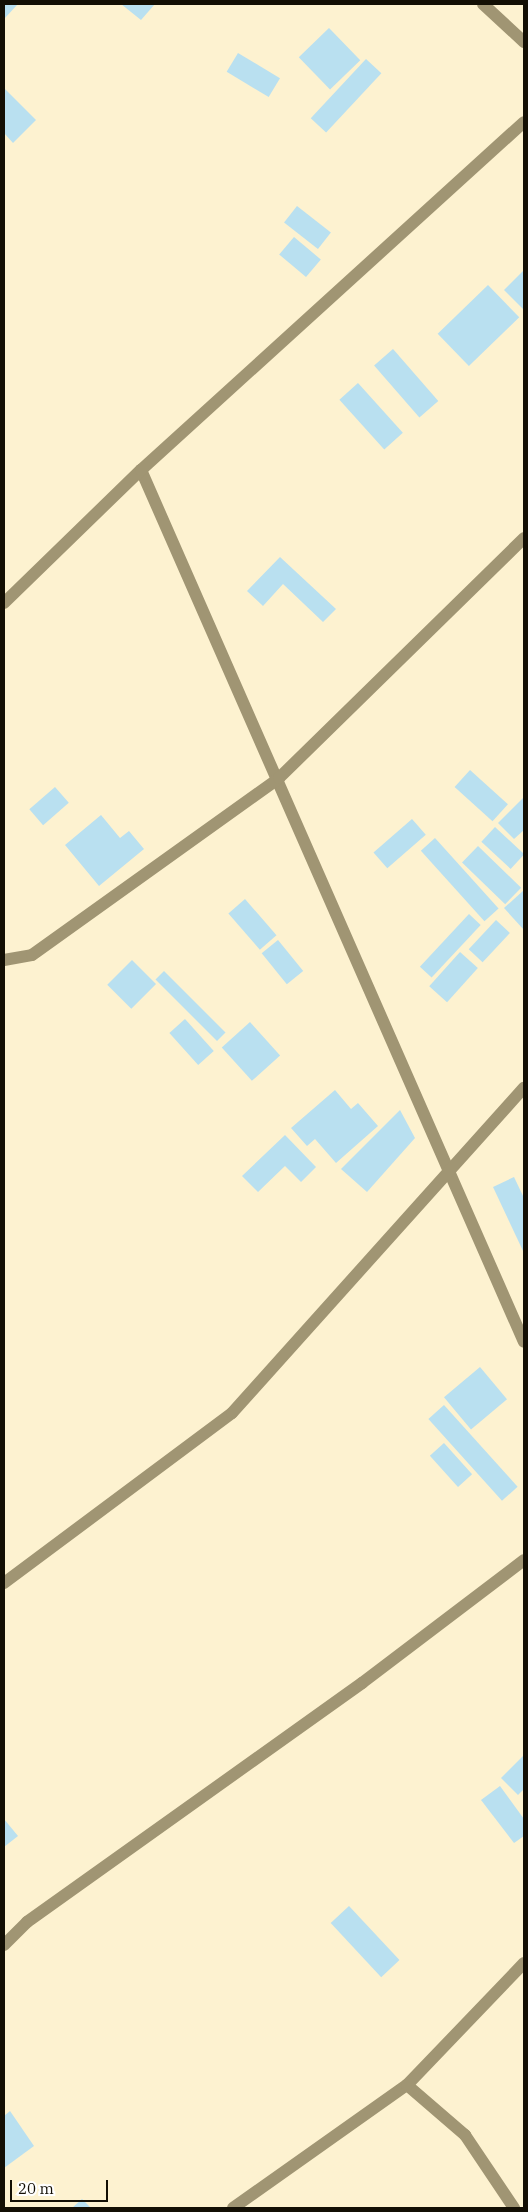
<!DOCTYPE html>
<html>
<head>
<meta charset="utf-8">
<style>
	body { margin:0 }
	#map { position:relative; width:528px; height:2212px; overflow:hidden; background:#fdf2d0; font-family:"IBM Plex Serif",serif }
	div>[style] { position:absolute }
	.building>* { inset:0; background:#b9e0f0; transform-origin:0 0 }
	.minor>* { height:12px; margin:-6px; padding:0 6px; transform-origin:6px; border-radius:6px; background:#a09573 }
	span { translate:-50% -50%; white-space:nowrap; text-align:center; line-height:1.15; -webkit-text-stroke:4px #fff; paint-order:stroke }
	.frame { position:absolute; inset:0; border:5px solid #130f04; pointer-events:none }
	.scale { position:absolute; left:10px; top:2180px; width:98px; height:22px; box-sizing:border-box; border:2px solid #130f04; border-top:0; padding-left:6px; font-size:15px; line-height:18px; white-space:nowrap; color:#130f04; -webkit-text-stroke:4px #fff; paint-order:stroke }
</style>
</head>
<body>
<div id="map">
	<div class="building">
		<i style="clip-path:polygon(4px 4px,18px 4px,4px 19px)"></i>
		<i style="clip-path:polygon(121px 4px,155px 4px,141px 20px)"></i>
		<i style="left:329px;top:28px;width:45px;height:42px;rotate:46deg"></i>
		<i style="left:238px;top:53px;width:49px;height:22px;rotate:31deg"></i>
		<i style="left:366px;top:59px;width:21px;height:81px;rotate:43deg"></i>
		<i style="clip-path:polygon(4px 88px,36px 120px,13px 143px,4px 133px)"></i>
		<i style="left:297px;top:206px;width:43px;height:21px;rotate:38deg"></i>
		<i style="left:294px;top:237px;width:35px;height:23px;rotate:40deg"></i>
		<i style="clip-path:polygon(524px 270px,524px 310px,504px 290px)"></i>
		<i style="left:488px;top:285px;width:45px;height:70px;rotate:46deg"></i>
		<i style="left:393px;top:349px;width:69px;height:25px;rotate:49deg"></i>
		<i style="left:358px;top:383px;width:67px;height:25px;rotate:48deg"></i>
		<i style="clip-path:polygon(280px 557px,336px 609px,323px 622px,283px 584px,263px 606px,247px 591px)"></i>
		<i style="left:470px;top:770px;width:51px;height:23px;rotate:42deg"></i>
		<i style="left:55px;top:787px;width:21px;height:34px;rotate:49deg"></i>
		<i style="clip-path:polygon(524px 797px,524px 830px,514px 839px,498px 823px)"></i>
		<i style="clip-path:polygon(101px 815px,120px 838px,129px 831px,144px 849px,99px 886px,65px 845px)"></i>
		<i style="left:412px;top:819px;width:21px;height:51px;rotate:49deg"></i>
		<i style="left:495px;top:827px;width:40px;height:20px;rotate:43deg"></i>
		<i style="left:435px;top:838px;width:95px;height:19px;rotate:48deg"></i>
		<i style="left:478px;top:846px;width:60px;height:23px;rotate:44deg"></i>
		<i style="clip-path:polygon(524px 890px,524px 930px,504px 908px)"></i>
		<i style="left:245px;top:899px;width:48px;height:22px;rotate:49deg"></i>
		<i style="left:469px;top:914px;width:16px;height:72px;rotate:43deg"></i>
		<i style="left:496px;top:920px;width:19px;height:40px;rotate:43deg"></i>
		<i style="left:278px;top:940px;width:40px;height:21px;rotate:51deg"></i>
		<i style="left:460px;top:952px;width:24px;height:46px;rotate:42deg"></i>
		<i style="left:132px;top:960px;width:34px;height:35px;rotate:45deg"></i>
		<i style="left:164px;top:971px;width:87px;height:12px;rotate:45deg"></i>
		<i style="left:185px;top:1019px;width:43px;height:21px;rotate:48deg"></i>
		<i style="left:250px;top:1022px;width:45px;height:38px;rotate:48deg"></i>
		<i style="clip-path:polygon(335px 1090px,351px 1109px,358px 1103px,378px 1126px,336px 1163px,315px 1139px,307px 1146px,291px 1128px)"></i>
		<i style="clip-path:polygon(400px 1110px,415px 1138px,367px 1192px,341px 1169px)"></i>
		<i style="clip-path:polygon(285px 1135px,316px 1167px,301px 1182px,285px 1166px,258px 1192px,242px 1176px)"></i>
		<i style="clip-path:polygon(514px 1177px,524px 1198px,524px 1253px,493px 1187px)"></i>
		<i style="left:480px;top:1367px;width:42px;height:47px;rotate:50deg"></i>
		<i style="left:444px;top:1405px;width:110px;height:21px;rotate:48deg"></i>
		<i style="left:444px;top:1443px;width:42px;height:19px;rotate:48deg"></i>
		<i style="clip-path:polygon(524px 1755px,524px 1789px,518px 1795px,501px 1778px)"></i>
		<i style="clip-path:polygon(500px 1786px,524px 1819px,524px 1836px,514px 1843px,481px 1800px)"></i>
		<i style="clip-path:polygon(4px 1819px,18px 1836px,4px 1847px)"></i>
		<i style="left:349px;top:1906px;width:74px;height:25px;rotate:47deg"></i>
		<i style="clip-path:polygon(10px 2111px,34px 2146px,4px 2168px,4px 2116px)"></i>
		<i style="clip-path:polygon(82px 2199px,91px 2208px,72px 2208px)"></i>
	</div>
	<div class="minor">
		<i style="left:483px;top:4px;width:56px;rotate:42.8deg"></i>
		<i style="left:141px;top:470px;width:952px;rotate:66.29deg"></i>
		<i style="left:4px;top:603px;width:191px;rotate:-44.2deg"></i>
		<i style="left:141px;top:470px;width:517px;rotate:-42.26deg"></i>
		<i style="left:4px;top:960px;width:28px;rotate:-10deg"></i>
		<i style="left:32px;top:955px;width:304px;rotate:-35.6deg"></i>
		<i style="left:279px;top:778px;width:343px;rotate:-44.4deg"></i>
		<i style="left:4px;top:1583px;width:284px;rotate:-36.7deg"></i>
		<i style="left:232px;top:1413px;width:437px;rotate:-48.1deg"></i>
		<i style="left:4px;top:1945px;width:33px;rotate:-45deg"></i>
		<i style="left:27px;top:1922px;width:412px;rotate:-35.5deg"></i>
		<i style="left:362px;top:1683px;width:203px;rotate:-37.2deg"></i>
		<i style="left:407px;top:2085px;width:77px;rotate:40.8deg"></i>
		<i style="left:465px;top:2135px;width:88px;rotate:56.1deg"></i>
		<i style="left:233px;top:2208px;width:213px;rotate:-35.3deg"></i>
		<i style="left:407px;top:2085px;width:169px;rotate:-46.2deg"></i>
	</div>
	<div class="frame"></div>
	<div class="scale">20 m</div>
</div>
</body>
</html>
